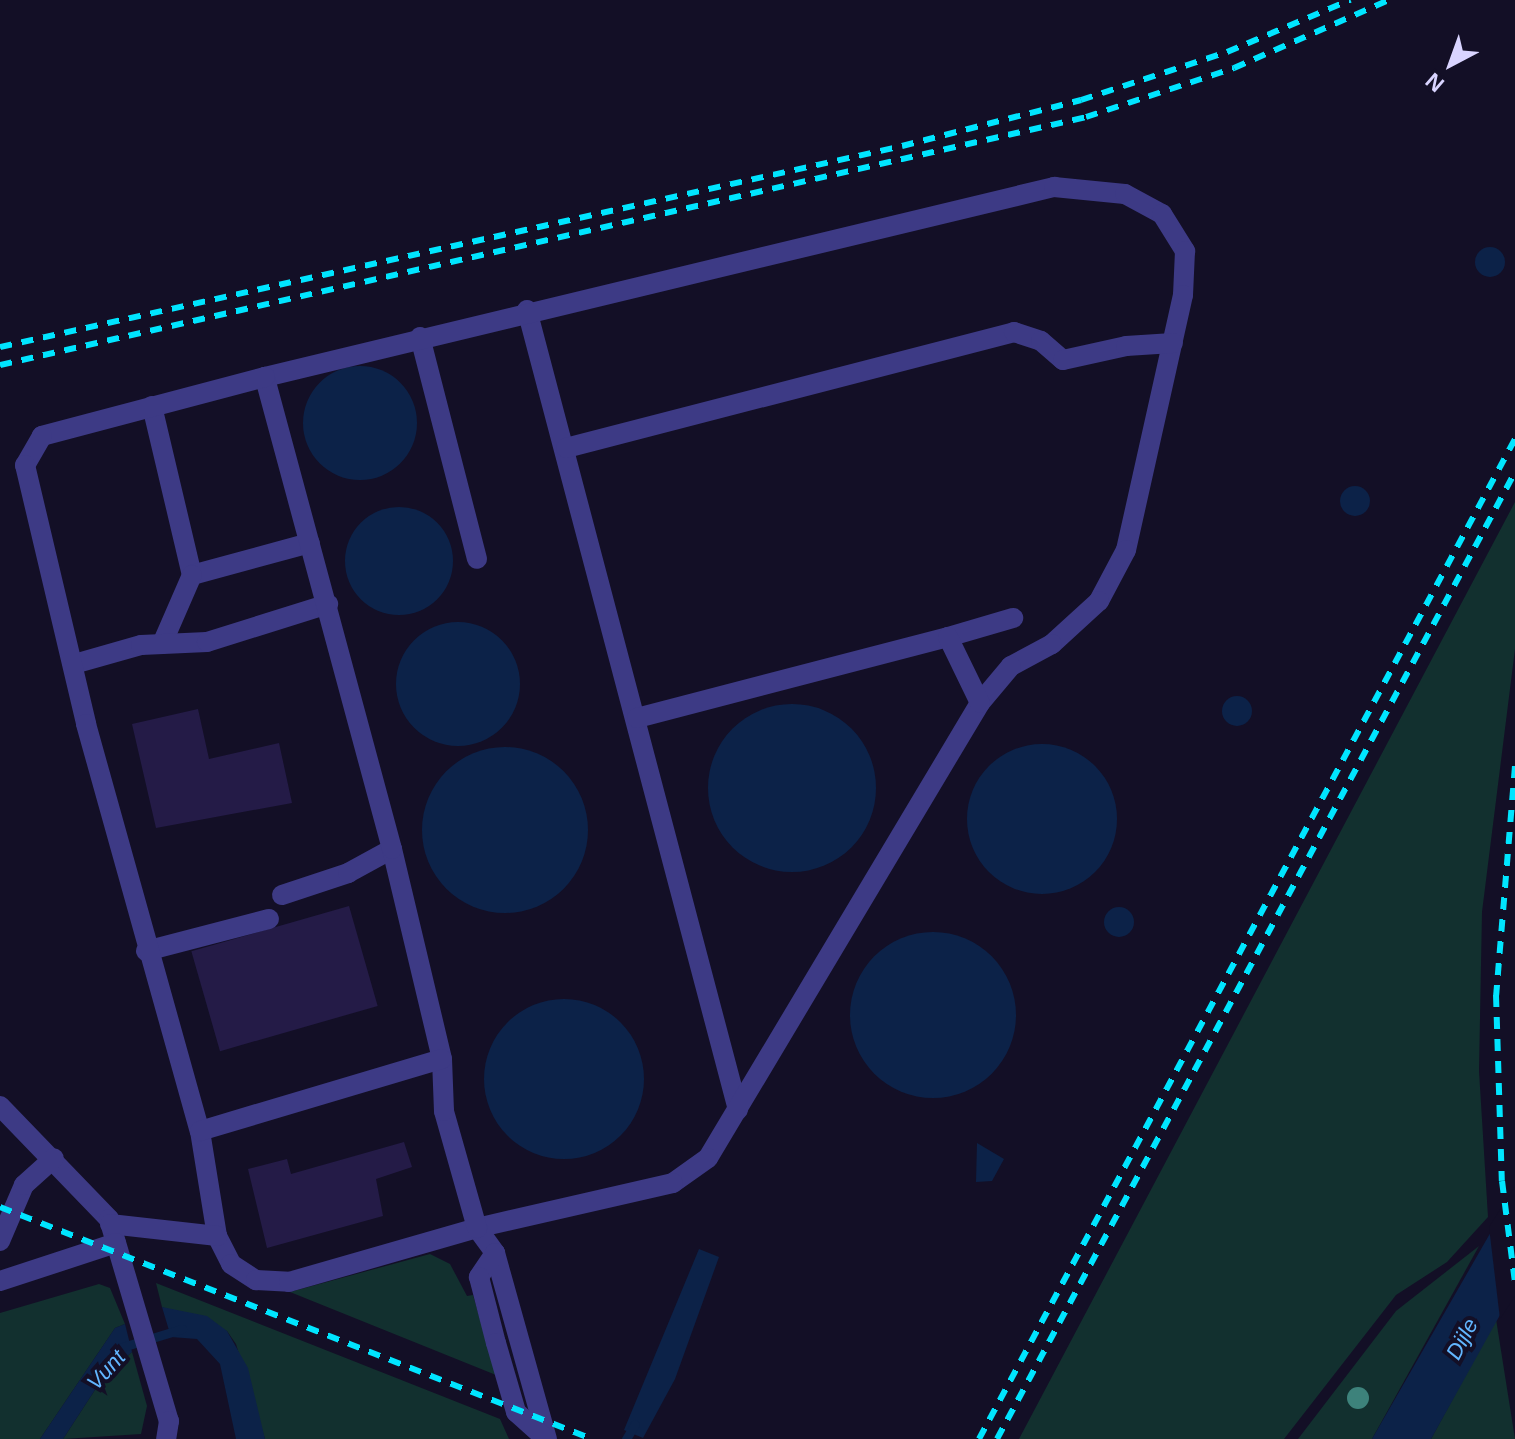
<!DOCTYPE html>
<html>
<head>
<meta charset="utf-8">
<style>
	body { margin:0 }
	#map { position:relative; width:1515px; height:1439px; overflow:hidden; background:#130f26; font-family:Arial,sans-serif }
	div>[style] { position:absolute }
	.green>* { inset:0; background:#12302f }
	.water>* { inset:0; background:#0c2248 }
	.round { border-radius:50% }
	.pier>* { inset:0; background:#130f26 }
	.stream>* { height:9px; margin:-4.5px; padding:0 4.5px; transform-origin:4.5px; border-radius:4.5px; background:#0c2248 }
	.building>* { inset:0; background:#241b47; transform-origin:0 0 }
	.minor>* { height:20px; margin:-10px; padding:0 10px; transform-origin:10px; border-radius:10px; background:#3d3a85 }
	.rail>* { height:6px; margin-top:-3px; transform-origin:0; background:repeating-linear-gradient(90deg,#00e5ff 0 12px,transparent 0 22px) }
	.trees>* { width:22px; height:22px; margin:-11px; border-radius:50%; background:#3d827b }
	span { translate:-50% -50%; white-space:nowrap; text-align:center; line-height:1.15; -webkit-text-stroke:8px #130f26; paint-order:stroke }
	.water-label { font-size:22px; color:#62b6ff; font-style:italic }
	.north { position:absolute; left:1411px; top:24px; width:80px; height:80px; -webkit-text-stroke:6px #130f26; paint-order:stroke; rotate:221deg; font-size:22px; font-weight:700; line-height:32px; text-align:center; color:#d9d4ff }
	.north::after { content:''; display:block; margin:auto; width:28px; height:36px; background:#d9d4ff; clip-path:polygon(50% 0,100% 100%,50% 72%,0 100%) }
</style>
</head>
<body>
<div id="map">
	<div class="green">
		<i style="clip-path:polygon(1515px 502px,1515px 649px,1482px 912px,1479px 1071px,1488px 1217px,1447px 1262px,1396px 1295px,1284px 1439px,1019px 1439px)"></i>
		<i style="clip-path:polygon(1479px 1246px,1372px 1439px,1298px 1439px,1396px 1311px)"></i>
		<i style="clip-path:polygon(430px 1254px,450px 1264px,467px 1296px,473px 1295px,496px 1375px,290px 1292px)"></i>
		<i style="clip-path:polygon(156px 1283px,500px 1419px,509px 1439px,265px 1439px,236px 1344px,227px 1331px,162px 1307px)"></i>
		<i style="clip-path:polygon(99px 1284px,110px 1288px,125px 1324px,115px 1328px,40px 1439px,0 1439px,0 1313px)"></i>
		<i style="clip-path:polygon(1496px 1319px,1515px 1439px,1431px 1439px)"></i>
		<i style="clip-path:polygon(132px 1352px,147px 1406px,141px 1434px,63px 1439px,102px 1379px)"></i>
	</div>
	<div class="water">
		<i class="round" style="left:1475px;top:247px;width:30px;height:30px"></i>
		<i class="round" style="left:303px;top:366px;width:114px;height:114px"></i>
		<i class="round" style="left:1340px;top:486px;width:30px;height:30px"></i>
		<i class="round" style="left:345px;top:507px;width:108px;height:108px"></i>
		<i class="round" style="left:396px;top:622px;width:124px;height:124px"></i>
		<i class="round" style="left:1222px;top:696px;width:30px;height:30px"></i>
		<i class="round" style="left:708px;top:704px;width:168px;height:168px"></i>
		<i class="round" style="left:967px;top:744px;width:150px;height:150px"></i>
		<i class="round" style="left:422px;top:747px;width:166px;height:166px"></i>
		<i class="round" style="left:1104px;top:907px;width:30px;height:30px"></i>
		<i class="round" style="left:850px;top:932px;width:166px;height:166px"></i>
		<i class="round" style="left:484px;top:999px;width:160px;height:160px"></i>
		<i style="clip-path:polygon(977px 1143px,1004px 1159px,992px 1181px,976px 1182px)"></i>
		<i style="clip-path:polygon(1515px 1190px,1515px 1288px,1431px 1439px,1372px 1439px)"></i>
		<i style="clip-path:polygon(699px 1249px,719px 1257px,675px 1379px,643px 1438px,624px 1430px)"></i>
		<i style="clip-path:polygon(162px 1307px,207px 1316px,227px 1331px,248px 1368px,265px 1439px,236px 1439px,220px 1364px,197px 1339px,171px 1337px)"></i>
		<i style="clip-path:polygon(125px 1324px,132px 1352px,102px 1379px,63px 1439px,40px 1439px,115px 1328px)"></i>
	</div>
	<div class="pier">
		<i style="clip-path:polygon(1515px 1186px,1515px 1296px,1500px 1319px,1489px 1227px)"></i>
	</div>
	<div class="stream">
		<i style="left:119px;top:1348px;width:66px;rotate:-16.8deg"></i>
		<i style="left:626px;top:1439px;width:17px;rotate:-59deg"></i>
	</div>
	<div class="building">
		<i style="clip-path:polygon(198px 709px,209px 759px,279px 743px,292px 803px,156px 828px,132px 724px)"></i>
		<i style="left:349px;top:906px;width:104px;height:164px;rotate:74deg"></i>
		<i style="clip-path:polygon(404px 1142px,412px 1167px,376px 1179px,383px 1216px,267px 1248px,248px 1169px,287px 1159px,291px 1174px)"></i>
	</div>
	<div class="minor">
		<i style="left:527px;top:310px;width:827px;rotate:75.22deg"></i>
		<i style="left:420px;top:337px;width:229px;rotate:75.6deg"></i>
		<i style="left:265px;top:377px;width:812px;rotate:-13.54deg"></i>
		<i style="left:1054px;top:187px;width:71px;rotate:5.6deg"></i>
		<i style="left:1125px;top:194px;width:42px;rotate:28.4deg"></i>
		<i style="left:1162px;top:214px;width:44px;rotate:58.1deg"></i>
		<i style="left:1185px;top:251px;width:44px;rotate:92.6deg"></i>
		<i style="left:1183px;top:295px;width:261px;rotate:102.6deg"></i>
		<i style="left:1126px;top:550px;width:58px;rotate:117.9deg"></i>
		<i style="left:1099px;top:601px;width:64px;rotate:137.5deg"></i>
		<i style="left:1052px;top:644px;width:47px;rotate:151.8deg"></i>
		<i style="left:1011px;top:666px;width:48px;rotate:130deg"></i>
		<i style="left:980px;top:703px;width:530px;rotate:120.87deg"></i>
		<i style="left:708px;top:1158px;width:43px;rotate:144.5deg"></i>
		<i style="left:673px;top:1183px;width:201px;rotate:167.1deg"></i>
		<i style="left:477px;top:1228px;width:31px;rotate:54deg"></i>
		<i style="left:495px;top:1253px;width:193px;rotate:74.4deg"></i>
		<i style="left:152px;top:406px;width:174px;rotate:76.7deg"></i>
		<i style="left:192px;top:575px;width:122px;rotate:-15.2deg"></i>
		<i style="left:566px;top:448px;width:463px;rotate:-14.5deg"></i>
		<i style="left:1014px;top:332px;width:28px;rotate:18deg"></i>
		<i style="left:1041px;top:341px;width:29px;rotate:41deg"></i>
		<i style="left:1063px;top:360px;width:65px;rotate:-12.5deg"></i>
		<i style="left:1126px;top:346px;width:47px;rotate:-3.7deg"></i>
		<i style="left:948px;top:637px;width:68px;rotate:-16.3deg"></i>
		<i style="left:162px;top:644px;width:75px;rotate:-66.5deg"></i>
		<i style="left:74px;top:664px;width:70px;rotate:-15.8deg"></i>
		<i style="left:141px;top:645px;width:66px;rotate:-2.6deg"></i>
		<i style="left:207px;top:642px;width:127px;rotate:-17.4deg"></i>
		<i style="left:637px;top:718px;width:321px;rotate:-14.6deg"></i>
		<i style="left:948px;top:637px;width:73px;rotate:64.1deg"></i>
		<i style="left:282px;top:895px;width:70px;rotate:-18.4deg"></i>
		<i style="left:348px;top:873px;width:50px;rotate:-28.6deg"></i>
		<i style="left:146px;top:951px;width:127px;rotate:-14.6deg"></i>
		<i style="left:0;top:1106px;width:157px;rotate:46deg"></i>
		<i style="left:109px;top:1219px;width:211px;rotate:73.5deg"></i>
		<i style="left:169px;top:1421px;width:18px;rotate:99deg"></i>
		<i style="left:200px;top:1131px;width:106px;rotate:80.8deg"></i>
		<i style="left:217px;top:1236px;width:31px;rotate:63deg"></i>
		<i style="left:231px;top:1264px;width:30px;rotate:33deg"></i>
		<i style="left:256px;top:1280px;width:33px;rotate:3deg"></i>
		<i style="left:289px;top:1282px;width:196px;rotate:-16deg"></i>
		<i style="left:477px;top:1228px;width:122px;rotate:-105.8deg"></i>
		<i style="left:444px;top:1111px;width:52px;rotate:-92.2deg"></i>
		<i style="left:442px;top:1059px;width:216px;rotate:-103.4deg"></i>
		<i style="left:392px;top:849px;width:489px;rotate:-105.1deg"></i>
		<i style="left:265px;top:377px;width:231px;rotate:165.2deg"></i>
		<i style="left:42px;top:436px;width:34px;rotate:120deg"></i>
		<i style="left:25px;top:465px;width:266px;rotate:76.7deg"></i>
		<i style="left:86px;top:724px;width:423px;rotate:74.4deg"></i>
		<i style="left:200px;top:1131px;width:252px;rotate:-16.6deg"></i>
		<i style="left:110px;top:1224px;width:108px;rotate:6.4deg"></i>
		<i style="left:0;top:1241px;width:61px;rotate:-66.8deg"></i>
		<i style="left:24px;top:1185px;width:40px;rotate:-42deg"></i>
		<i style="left:495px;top:1253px;width:29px;rotate:124deg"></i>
		<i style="left:479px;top:1277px;width:68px;rotate:75.6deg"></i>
		<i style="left:496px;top:1343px;width:72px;rotate:73.8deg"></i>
		<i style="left:516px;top:1412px;width:40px;rotate:42deg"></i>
		<i style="left:0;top:1281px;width:122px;rotate:-18.1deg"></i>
	</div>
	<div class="rail">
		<i style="left:0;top:347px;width:924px;rotate:-12.56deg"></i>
		<i style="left:902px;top:146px;width:185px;rotate:-14.4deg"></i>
		<i style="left:1081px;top:100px;width:154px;rotate:-18.2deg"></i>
		<i style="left:1227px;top:52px;width:134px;rotate:-22.9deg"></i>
		<i style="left:0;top:365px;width:1114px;rotate:-12.86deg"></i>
		<i style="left:1086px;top:117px;width:156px;rotate:-18.3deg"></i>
		<i style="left:1234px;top:68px;width:169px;rotate:-23.7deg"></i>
		<i style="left:1515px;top:766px;width:230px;rotate:94.7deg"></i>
		<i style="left:1496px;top:995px;width:186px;rotate:88.2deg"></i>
		<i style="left:1502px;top:1181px;width:102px;rotate:82.7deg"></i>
		<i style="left:0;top:1207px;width:636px;rotate:21.4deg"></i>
		<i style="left:979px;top:1439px;width:1135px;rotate:-61.81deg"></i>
		<i style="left:997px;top:1439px;width:1097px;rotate:-61.82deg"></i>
	</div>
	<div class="trees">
		<i style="left:1358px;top:1398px"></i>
	</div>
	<div class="water-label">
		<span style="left:1462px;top:1339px;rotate:-62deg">Dijle</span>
		<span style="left:106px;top:1370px;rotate:-48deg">Vunt</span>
	</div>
	<div class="north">N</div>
</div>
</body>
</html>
